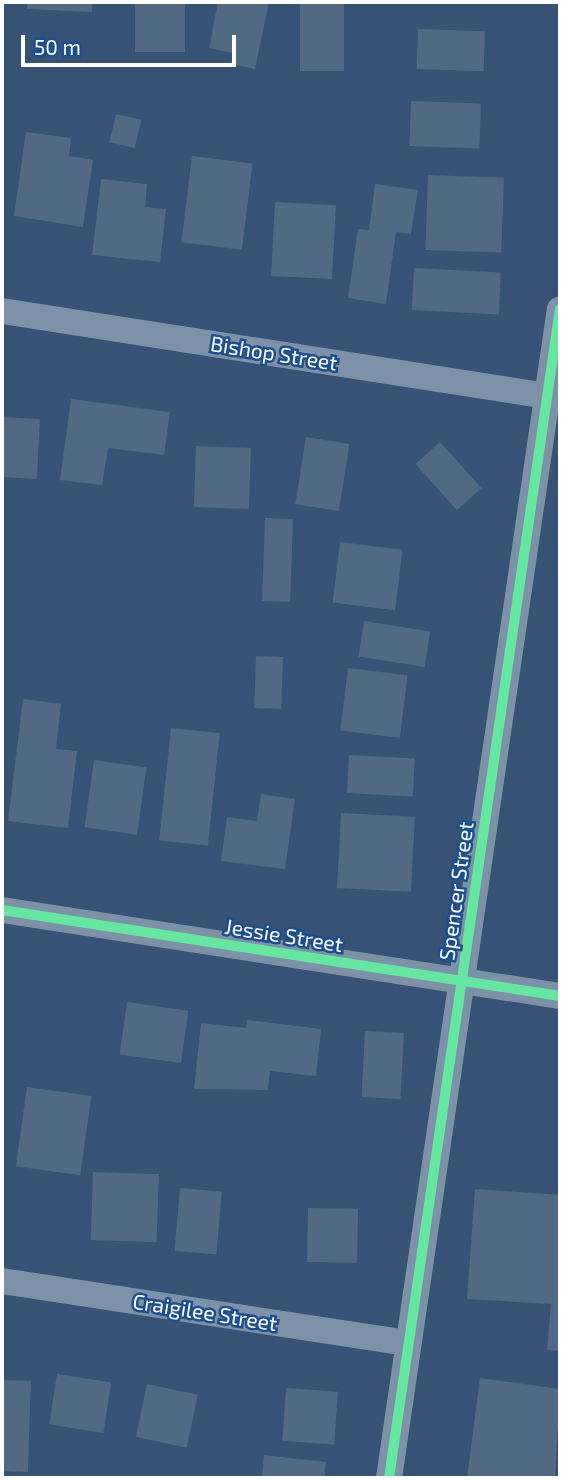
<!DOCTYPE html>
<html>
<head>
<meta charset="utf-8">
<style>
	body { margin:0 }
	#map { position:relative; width:562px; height:1480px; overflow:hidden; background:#365274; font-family:"Exo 2",sans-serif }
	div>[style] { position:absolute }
	.building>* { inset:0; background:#526984; transform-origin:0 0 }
	.minor>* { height:26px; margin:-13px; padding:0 13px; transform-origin:13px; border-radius:13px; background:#7d92a8 }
	.cycleway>* { height:10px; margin:-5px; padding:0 5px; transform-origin:5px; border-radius:5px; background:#66e7a1 }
	span { translate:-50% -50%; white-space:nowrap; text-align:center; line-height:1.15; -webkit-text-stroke:5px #1b4f8f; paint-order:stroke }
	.street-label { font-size:21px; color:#fff }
	.frame { position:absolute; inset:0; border:4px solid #fff; pointer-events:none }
	.scale { position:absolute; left:21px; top:35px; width:215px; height:32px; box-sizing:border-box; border:4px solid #fff; border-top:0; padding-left:9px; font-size:21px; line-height:24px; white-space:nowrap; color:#fff; -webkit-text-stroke:5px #1b4f8f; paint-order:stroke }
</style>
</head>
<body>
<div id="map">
	<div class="building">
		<i style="clip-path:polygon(27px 2px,92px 2px,92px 12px,27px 9px)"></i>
		<i style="left:135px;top:2px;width:50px;height:50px"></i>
		<i style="clip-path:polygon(218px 2px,269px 2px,255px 69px,231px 64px,233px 53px,209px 48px)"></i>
		<i style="left:300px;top:2px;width:44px;height:69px"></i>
		<i style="left:418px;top:29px;width:67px;height:40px;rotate:2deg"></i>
		<i style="left:411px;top:101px;width:70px;height:45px;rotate:2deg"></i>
		<i style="left:116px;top:114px;width:26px;height:29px;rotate:13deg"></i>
		<i style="clip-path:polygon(26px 132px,71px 138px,69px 156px,93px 160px,83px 227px,14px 216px)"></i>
		<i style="left:192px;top:156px;width:61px;height:87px;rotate:7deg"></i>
		<i style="left:428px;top:175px;width:76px;height:75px;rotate:2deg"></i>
		<i style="clip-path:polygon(101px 179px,147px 184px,145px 207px,166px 209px,160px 262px,92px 255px)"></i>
		<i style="clip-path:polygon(375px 184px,418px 190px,411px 234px,396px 232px,386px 304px,348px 298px,358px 229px,369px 230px)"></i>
		<i style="left:275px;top:202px;width:61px;height:74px;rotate:3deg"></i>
		<i style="left:414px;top:268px;width:87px;height:42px;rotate:3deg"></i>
		<i style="clip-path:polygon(71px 399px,170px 412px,164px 455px,108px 448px,102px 485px,60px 480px)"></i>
		<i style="left:2px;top:417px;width:38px;height:60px;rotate:3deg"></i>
		<i style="left:306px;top:437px;width:44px;height:68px;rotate:9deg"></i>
		<i style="left:440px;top:442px;width:62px;height:33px;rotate:48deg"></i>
		<i style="left:196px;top:446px;width:55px;height:61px;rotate:2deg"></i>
		<i style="left:265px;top:518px;width:28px;height:83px;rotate:2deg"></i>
		<i style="left:340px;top:542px;width:63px;height:61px;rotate:7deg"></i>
		<i style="left:364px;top:621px;width:67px;height:36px;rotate:9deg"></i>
		<i style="left:256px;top:656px;width:27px;height:52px;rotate:2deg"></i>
		<i style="left:348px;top:668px;width:60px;height:63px;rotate:7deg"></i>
		<i style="clip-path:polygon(23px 699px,61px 704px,56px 749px,77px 751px,68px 828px,8px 821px)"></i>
		<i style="left:171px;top:728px;width:49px;height:113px;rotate:6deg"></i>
		<i style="left:349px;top:755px;width:66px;height:38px;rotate:3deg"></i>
		<i style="left:94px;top:760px;width:53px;height:68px;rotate:8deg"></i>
		<i style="clip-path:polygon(261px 794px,295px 799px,285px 869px,221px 861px,227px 817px,257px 821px)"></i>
		<i style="left:341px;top:813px;width:74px;height:75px;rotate:3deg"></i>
		<i style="left:127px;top:1002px;width:62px;height:53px;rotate:8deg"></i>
		<i style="clip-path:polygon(247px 1020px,321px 1029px,316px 1076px,270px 1071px,268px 1090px,194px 1089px,201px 1023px,246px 1028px)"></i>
		<i style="left:365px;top:1031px;width:39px;height:66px;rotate:3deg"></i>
		<i style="left:27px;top:1087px;width:65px;height:80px;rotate:8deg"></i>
		<i style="left:93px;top:1172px;width:66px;height:68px;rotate:2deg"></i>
		<i style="left:180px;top:1188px;width:42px;height:63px;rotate:5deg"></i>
		<i style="clip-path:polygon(475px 1189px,560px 1195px,560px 1351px,547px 1350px,551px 1304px,467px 1299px)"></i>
		<i style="left:308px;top:1208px;width:50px;height:54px;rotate:1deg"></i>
		<i style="left:57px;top:1374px;width:55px;height:51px;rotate:9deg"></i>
		<i style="clip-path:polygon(480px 1378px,560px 1389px,555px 1478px,467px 1478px)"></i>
		<i style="left:2px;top:1380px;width:29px;height:91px;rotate:2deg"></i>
		<i style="left:147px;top:1384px;width:52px;height:54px;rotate:12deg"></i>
		<i style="left:286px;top:1388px;width:52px;height:53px;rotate:4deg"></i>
		<i style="clip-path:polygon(264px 1455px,326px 1462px,324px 1478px,262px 1478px)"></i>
	</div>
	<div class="minor">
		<i style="left:2px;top:311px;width:552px;rotate:8.86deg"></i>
		<i style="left:2px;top:910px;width:565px;rotate:8.76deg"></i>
		<i style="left:2px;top:1281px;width:411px;rotate:8.7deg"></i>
		<i style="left:389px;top:1478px;width:1181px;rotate:-81.68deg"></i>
	</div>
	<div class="cycleway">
		<i style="left:2px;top:910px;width:565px;rotate:8.76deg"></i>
		<i style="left:389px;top:1478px;width:1181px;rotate:-81.68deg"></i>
	</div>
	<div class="street-label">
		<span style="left:274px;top:353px;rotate:9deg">Bishop Street</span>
		<span style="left:456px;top:891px;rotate:-82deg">Spencer Street</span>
		<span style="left:284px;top:935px;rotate:9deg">Jessie Street</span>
		<span style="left:205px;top:1312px;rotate:9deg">Craigilee Street</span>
	</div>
	<div class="frame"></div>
	<div class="scale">50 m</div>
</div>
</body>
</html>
